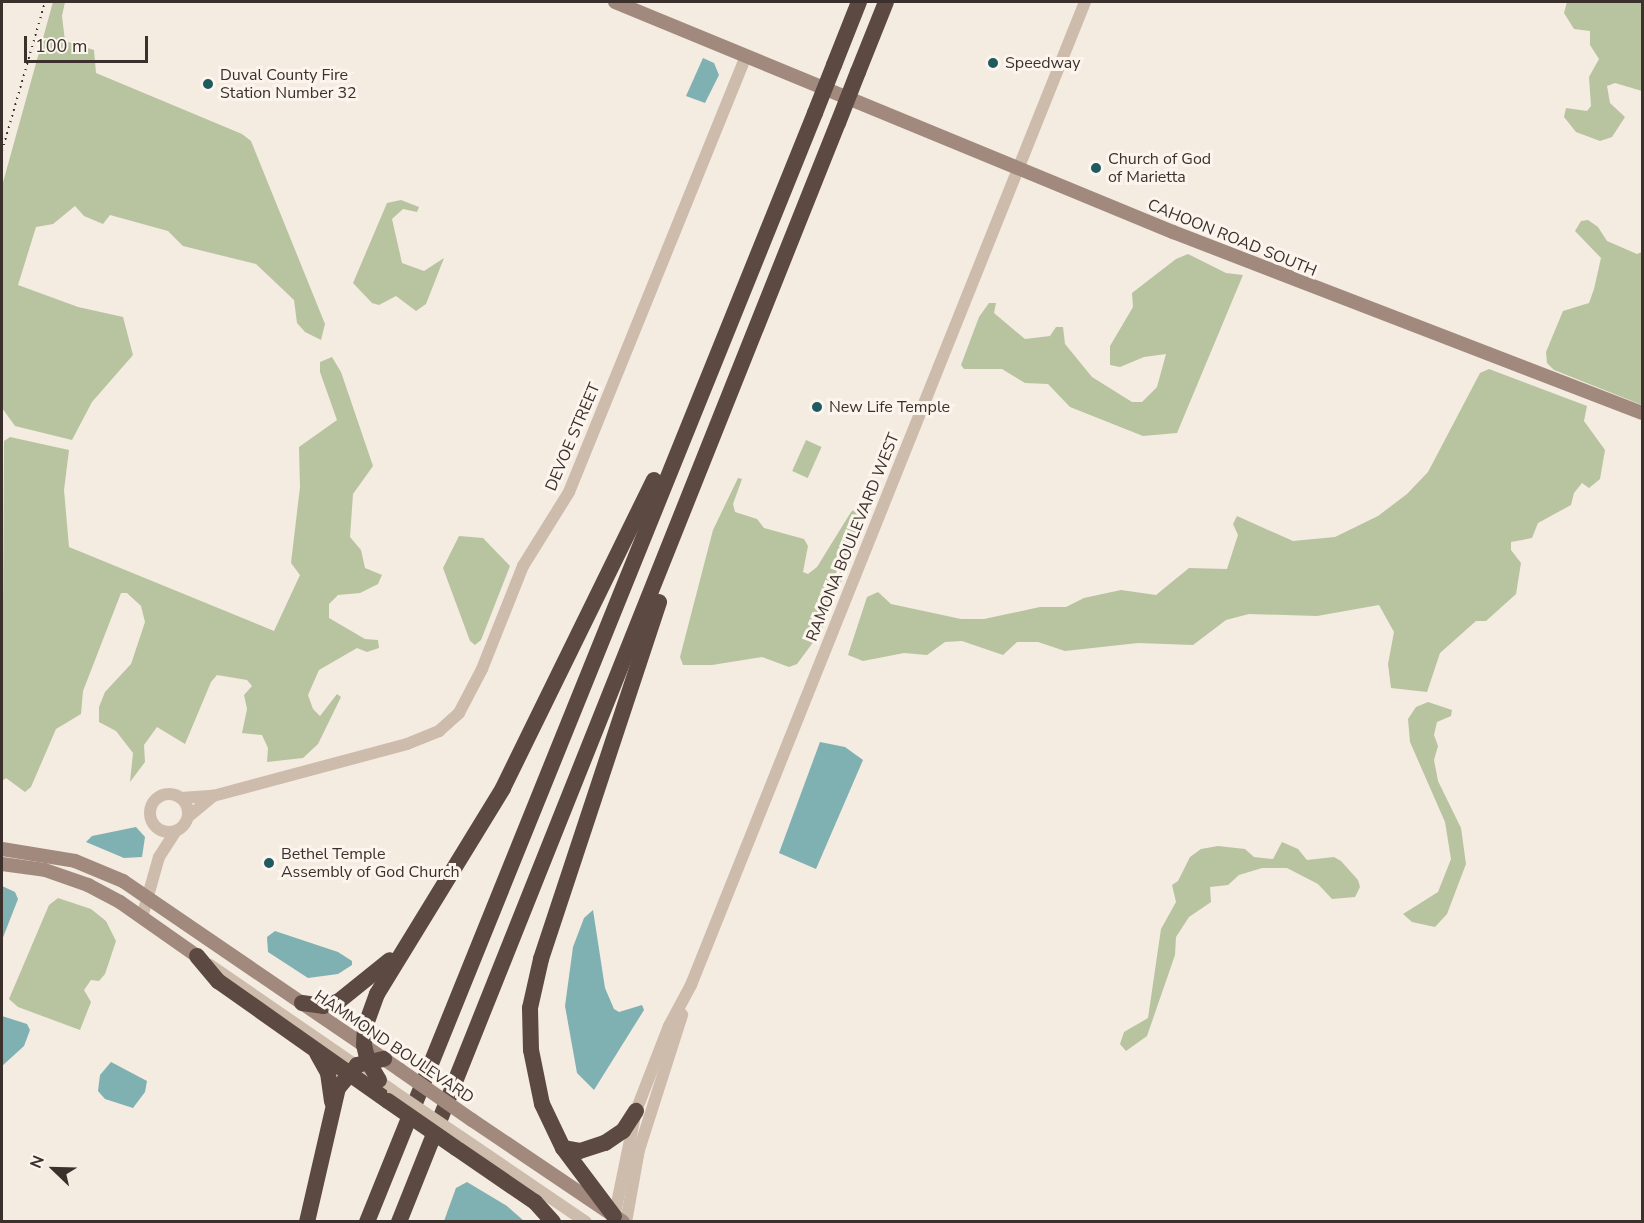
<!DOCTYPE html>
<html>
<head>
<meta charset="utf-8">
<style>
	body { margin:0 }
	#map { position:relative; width:1644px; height:1223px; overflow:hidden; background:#f4ebe1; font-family:"Nunito Sans",sans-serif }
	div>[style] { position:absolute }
	.green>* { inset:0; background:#b8c4a0; transform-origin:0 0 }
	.water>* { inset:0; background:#7fb0b2 }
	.tertiary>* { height:12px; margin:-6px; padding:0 6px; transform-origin:6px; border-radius:6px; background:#cdbbac }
	.tertiary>.ring { margin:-6px; padding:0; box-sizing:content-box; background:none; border:12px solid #cdbbac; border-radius:50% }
	.secondary>* { height:14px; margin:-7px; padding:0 7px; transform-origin:7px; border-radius:7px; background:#a18a7d }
	.motorway>* { height:16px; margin:-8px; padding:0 8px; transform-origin:8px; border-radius:8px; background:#5c4a42 }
	.rail>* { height:2px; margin-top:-1px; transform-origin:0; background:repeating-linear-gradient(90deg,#3b302b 0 1.5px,transparent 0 6px) }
	.tertiary-bridge>* { height:12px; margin:-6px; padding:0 6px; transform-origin:6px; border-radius:6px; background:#cdbbac }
	.secondary-bridge>* { height:14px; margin:-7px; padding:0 7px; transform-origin:7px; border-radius:7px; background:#a18a7d }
	.motorway-bridge>* { height:16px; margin:-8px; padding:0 8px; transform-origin:8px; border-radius:8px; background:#5c4a42 }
	.dots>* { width:16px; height:16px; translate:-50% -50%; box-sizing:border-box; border:3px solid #fbf5ee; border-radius:50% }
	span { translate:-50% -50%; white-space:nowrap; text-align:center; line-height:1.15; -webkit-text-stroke:6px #fbf5ee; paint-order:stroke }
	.poi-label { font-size:16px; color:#3b302b }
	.left { translate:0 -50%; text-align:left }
	.street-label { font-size:16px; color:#3b302b }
	.frame { position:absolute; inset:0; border:3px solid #3b302b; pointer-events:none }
	.north { position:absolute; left:24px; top:1139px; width:60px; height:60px; -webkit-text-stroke:4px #fbf5ee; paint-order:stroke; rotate:293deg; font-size:16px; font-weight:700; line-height:24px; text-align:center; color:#3b302b }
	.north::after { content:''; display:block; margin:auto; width:21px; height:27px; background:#3b302b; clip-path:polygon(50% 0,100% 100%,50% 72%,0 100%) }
	.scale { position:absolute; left:24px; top:36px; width:124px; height:27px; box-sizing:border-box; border:3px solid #3b302b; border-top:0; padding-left:8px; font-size:18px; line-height:21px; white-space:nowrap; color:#3b302b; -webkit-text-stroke:4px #fbf5ee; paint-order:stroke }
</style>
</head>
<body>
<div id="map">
	<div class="green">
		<i style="clip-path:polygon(53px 2px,65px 2px,62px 16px,65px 41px,94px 50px,96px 73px,242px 134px,251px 141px,325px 324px,321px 340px,305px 332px,297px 323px,294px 300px,256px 264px,183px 246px,168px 231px,110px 215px,103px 224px,84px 216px,75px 206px,53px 224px,36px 227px,18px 285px,78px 307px,123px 317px,133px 355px,92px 402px,72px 440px,15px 426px,2px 408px,2px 186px)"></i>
		<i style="clip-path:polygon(1567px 2px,1642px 2px,1642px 91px,1615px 83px,1607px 86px,1610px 103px,1625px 117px,1612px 137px,1600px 141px,1576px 132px,1564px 117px,1566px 108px,1587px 111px,1591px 106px,1589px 77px,1599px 59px,1590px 45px,1590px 31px,1574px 29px,1564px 13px)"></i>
		<i style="clip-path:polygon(401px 200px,419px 207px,417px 212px,403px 209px,392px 219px,402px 263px,424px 271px,444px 258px,426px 304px,416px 311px,396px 296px,379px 305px,372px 303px,353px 283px,387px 203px)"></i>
		<i style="clip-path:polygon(1588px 220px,1598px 227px,1607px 241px,1637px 254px,1642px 252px,1642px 405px,1554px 370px,1547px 363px,1546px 352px,1563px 311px,1589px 303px,1594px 289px,1601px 258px,1575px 231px,1581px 221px)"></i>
		<i style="clip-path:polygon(1188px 254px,1226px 273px,1243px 275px,1177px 433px,1143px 436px,1070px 407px,1048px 384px,1025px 383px,1002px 369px,964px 369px,961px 365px,979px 317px,989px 303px,996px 303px,994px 313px,1025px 339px,1050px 336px,1056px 327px,1063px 327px,1065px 344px,1092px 377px,1132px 402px,1142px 402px,1157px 387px,1166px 354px,1144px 357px,1120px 367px,1110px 365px,1110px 346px,1133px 307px,1132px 293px,1176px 259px)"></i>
		<i style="clip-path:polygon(332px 357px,341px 372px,373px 466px,353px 494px,350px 537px,361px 550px,365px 568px,382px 575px,378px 584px,360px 593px,338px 595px,329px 604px,329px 618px,365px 639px,378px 640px,379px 648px,367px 652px,357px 648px,319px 670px,308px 695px,313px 709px,320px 716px,337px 694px,341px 697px,318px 744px,303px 758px,267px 762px,268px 748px,262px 735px,242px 733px,247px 709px,244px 695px,252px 686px,247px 680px,217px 675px,211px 682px,185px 744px,157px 727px,144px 745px,145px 762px,130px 782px,133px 753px,116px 731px,99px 722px,99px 707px,105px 692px,131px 664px,145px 622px,141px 606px,127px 593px,121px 593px,83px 691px,81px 714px,56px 729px,31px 787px,25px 792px,6px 778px,2px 781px,4px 441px,10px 437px,69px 450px,64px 490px,69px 547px,274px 631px,300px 575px,291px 563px,300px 487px,299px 447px,337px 420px,320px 372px,320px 362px)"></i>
		<i style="clip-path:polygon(1489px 369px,1587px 406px,1584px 421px,1605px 450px,1600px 479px,1589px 488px,1582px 483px,1574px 493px,1571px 505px,1538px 523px,1532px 538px,1511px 542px,1511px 550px,1521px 563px,1516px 594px,1486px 621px,1476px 621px,1440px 653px,1427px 692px,1391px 688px,1388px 664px,1394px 632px,1379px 605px,1317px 616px,1249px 614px,1226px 620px,1193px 645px,1138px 643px,1065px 651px,1038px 642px,1017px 642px,1003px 655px,962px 641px,945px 642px,927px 655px,904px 653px,863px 661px,848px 655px,867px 597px,878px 592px,891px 604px,961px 619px,984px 619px,1040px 607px,1066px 607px,1084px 598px,1121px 590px,1156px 595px,1189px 568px,1227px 569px,1238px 535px,1233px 524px,1237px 516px,1293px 541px,1335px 537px,1378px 516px,1407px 494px,1428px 472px,1480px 373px)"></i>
		<i style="left:806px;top:440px;width:17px;height:34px;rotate:24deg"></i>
		<i style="clip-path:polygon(738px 478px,742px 479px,733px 504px,735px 512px,757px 519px,764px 528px,804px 539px,808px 546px,803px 572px,808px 574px,817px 567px,851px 512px,856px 508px,866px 513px,866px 522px,820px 633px,797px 664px,789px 667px,762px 657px,712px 665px,683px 665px,680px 657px,713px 530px)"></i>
		<i style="clip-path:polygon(459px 536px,483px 538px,510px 566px,481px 640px,475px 645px,470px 641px,443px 568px)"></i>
		<i style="clip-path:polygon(1428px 702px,1452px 710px,1451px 716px,1437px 722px,1434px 735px,1438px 746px,1434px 760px,1438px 781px,1461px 828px,1466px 864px,1447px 914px,1435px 927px,1412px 922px,1403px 914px,1438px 892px,1451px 859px,1445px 822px,1410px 742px,1408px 719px,1416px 707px)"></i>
		<i style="clip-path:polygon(1282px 842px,1298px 849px,1307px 860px,1334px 857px,1341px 861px,1358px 880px,1360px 887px,1355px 897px,1332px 899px,1318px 884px,1287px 868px,1262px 868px,1239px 875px,1228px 885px,1210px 887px,1211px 902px,1189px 917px,1176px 937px,1175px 955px,1147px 1036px,1126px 1051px,1120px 1044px,1124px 1032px,1148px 1018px,1161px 929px,1176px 902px,1172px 885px,1178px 881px,1190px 857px,1201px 849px,1218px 846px,1245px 849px,1254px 857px,1273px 859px)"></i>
		<i style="clip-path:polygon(58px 898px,91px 909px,106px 921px,116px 941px,105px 974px,99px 981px,91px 980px,84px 990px,91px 1002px,80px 1030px,18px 1007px,9px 999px,49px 905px)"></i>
	</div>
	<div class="water">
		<i style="clip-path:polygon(703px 58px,714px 63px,719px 75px,705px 103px,686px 96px)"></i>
		<i style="clip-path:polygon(820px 742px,845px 747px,863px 760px,816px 869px,779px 853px)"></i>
		<i style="clip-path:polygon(136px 827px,145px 837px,142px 857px,124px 858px,86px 842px,92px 836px)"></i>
		<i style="clip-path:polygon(2px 886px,15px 892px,18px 899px,2px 940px)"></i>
		<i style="clip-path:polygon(593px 910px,605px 988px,614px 1009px,619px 1012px,642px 1005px,644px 1010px,594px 1090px,577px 1073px,565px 1006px,573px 947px,584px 918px)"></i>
		<i style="clip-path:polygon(275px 931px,338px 952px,352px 961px,352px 965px,338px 974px,308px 978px,268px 952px,267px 937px)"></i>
		<i style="clip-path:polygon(2px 1016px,27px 1024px,30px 1030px,24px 1046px,2px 1066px)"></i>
		<i style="clip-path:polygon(111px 1062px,147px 1081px,145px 1092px,133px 1108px,105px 1099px,98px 1091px,100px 1075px)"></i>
		<i style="clip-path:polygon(467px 1182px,507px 1206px,524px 1221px,444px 1221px,456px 1188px)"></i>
	</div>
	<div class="tertiary">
		<i class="ring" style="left:150px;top:794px;width:26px;height:26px"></i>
		<i style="left:181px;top:798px;width:32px;rotate:-4deg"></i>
		<i style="left:213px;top:796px;width:201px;rotate:-15deg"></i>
		<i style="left:407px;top:744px;width:35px;rotate:-22deg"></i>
		<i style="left:439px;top:731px;width:27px;rotate:-42deg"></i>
		<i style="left:459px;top:713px;width:50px;rotate:-62.4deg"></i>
		<i style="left:482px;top:669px;width:111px;rotate:-68.3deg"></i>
		<i style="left:523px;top:566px;width:87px;rotate:-58.1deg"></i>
		<i style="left:569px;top:492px;width:471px;rotate:-67.9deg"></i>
		<i style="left:188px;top:817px;width:33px;rotate:-40deg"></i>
		<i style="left:142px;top:917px;width:62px;rotate:-74.2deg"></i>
		<i style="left:159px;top:857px;width:30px;rotate:-57deg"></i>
		<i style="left:210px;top:965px;width:222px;rotate:34.5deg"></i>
		<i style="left:461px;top:1137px;width:151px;rotate:34.2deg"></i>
		<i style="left:614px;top:1218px;width:109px;rotate:-78.4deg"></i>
		<i style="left:636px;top:1111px;width:91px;rotate:-68.8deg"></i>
		<i style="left:669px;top:1026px;width:47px;rotate:-61.8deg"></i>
		<i style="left:691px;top:985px;width:1059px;rotate:-68.16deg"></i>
		<i style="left:626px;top:1222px;width:73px;rotate:-79.8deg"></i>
		<i style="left:639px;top:1150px;width:142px;rotate:-72.3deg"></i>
	</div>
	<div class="secondary">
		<i style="left:615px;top:2px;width:604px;rotate:22.4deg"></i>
		<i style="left:1173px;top:232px;width:503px;rotate:21.1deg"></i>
		<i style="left:2px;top:849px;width:74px;rotate:9.3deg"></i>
		<i style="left:75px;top:861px;width:52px;rotate:22.6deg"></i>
		<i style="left:123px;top:881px;width:335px;rotate:34.3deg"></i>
		<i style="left:2px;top:864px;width:43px;rotate:7.9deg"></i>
		<i style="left:45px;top:870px;width:46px;rotate:19.2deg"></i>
		<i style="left:88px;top:885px;width:36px;rotate:28deg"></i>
		<i style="left:120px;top:902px;width:94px;rotate:35deg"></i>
		<i style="left:472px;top:1120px;width:182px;rotate:34deg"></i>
	</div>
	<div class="motorway">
		<i style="left:834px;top:65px;width:68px;rotate:-68.4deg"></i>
		<i style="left:858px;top:72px;width:75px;rotate:-68.2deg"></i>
		<i style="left:197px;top:956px;width:33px;rotate:50deg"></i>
		<i style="left:218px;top:981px;width:208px;rotate:35.2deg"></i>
		<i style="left:302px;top:1003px;width:21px;rotate:8deg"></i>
		<i style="left:323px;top:1006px;width:17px;rotate:-17deg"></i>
		<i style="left:339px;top:1001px;width:65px;rotate:-38.8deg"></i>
		<i style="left:317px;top:1053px;width:23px;rotate:61deg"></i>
		<i style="left:328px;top:1073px;width:29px;rotate:82deg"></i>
		<i style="left:379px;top:1080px;width:21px;rotate:-121deg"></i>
		<i style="left:368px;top:1062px;width:17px;rotate:-103deg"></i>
		<i style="left:364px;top:1045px;width:18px;rotate:-87deg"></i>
		<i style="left:365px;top:1027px;width:35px;rotate:-70deg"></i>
		<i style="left:377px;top:994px;width:241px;rotate:-58.5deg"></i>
		<i style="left:503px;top:788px;width:343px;rotate:-63.9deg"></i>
		<i style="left:456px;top:1148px;width:96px;rotate:34.4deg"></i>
		<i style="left:535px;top:1202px;width:27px;rotate:48deg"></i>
		<i style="left:563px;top:1148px;width:17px;rotate:10deg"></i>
		<i style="left:580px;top:1151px;width:26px;rotate:-18deg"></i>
		<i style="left:605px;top:1143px;width:22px;rotate:-34deg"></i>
		<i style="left:623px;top:1131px;width:24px;rotate:-57deg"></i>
		<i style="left:614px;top:1216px;width:85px;rotate:-126.9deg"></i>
		<i style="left:563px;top:1148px;width:49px;rotate:-115.5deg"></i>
		<i style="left:542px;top:1104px;width:55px;rotate:-101.5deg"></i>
		<i style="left:531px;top:1050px;width:42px;rotate:-91.4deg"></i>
		<i style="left:530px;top:1008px;width:50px;rotate:-77.3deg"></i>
		<i style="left:541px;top:959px;width:376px;rotate:-71.7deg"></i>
		<i style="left:307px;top:1222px;width:138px;rotate:-77deg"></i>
		<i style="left:338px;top:1088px;width:30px;rotate:-50deg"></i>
		<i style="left:357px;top:1065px;width:28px;rotate:-13deg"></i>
		<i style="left:367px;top:1222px;width:1196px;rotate:-68deg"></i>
		<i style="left:399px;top:1222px;width:1183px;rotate:-68.23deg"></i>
	</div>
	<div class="rail">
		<i style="left:2px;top:151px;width:155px;rotate:-73.9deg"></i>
	</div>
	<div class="tertiary-bridge">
		<i style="left:393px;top:1091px;width:82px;rotate:34.1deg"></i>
	</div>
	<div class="secondary-bridge">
		<i style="left:400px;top:1070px;width:88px;rotate:34.8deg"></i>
	</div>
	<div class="motorway-bridge">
		<i style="left:815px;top:113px;width:52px;rotate:-68.4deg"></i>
		<i style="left:838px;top:123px;width:55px;rotate:-68.6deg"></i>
		<i style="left:388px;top:1101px;width:83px;rotate:34.7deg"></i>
	</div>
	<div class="dots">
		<i style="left:993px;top:63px;background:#1f5a5e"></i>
		<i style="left:208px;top:84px;background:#1f5a5e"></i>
		<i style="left:1096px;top:168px;background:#1f5a5e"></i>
		<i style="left:817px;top:407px;background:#1f5a5e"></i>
		<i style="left:269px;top:863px;background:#1f5a5e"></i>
	</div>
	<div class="poi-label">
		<span class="left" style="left:1005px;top:63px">Speedway</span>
		<span class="left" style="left:220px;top:84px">Duval County Fire<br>Station Number 32</span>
		<span class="left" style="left:1108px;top:168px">Church of God<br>of Marietta</span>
		<span class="left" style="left:829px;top:407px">New Life Temple</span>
		<span class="left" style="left:281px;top:863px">Bethel Temple<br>Assembly of God Church</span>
	</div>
	<div class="street-label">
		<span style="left:1232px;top:238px;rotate:22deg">CAHOON ROAD SOUTH</span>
		<span style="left:573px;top:437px;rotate:-67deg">DEVOE STREET</span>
		<span style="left:853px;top:537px;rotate:-68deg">RAMONA BOULEVARD WEST</span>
		<span style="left:394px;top:1047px;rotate:34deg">HAMMOND BOULEVARD</span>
	</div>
	<div class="frame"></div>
	<div class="north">N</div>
	<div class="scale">100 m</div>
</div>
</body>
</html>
